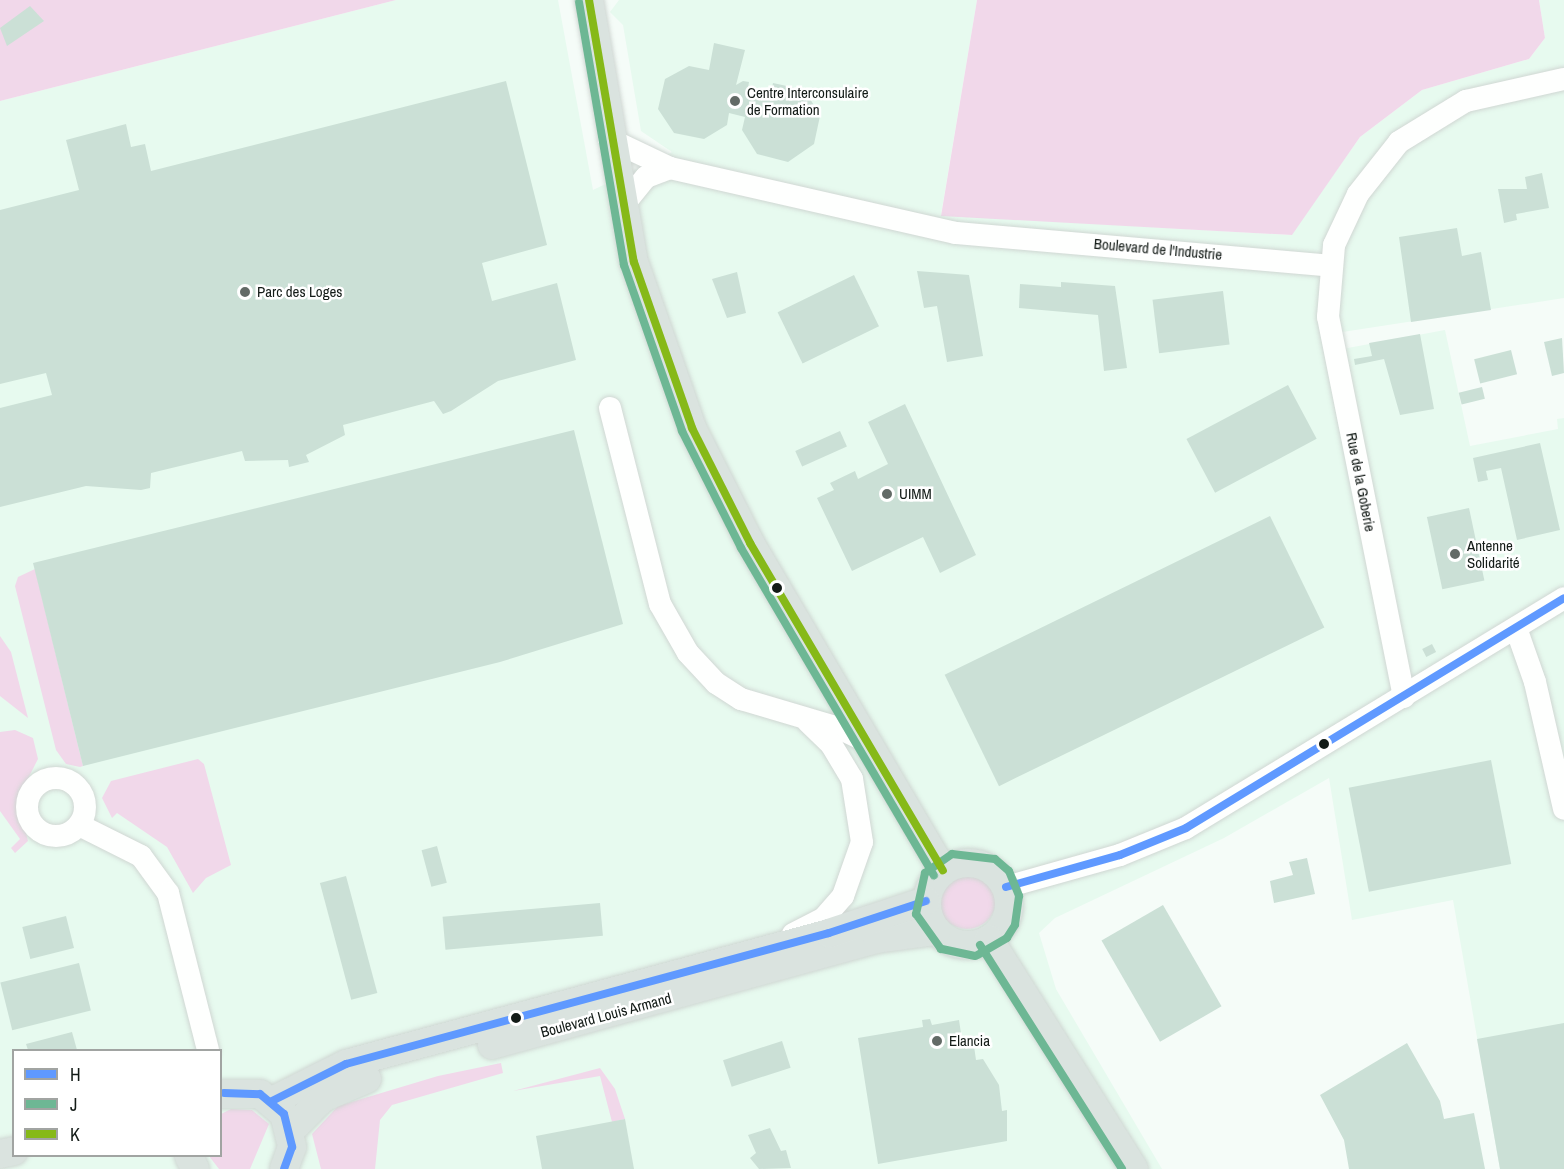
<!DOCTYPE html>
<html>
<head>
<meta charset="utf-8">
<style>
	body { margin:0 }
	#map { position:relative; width:1564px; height:1169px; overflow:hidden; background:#f5fcf8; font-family:"Archivo Narrow",sans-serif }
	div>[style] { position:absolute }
	.built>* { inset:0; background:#e7faef }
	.green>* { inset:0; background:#f1d8ea }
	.round { border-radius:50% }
	.building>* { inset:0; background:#cbe0d6; transform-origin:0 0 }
	.roads { filter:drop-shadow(0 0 2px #d0d7d3) drop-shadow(0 0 2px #d0d7d3) }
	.minor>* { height:22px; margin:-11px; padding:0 11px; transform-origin:11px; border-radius:11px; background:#fefffe }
	.minor>.ring { margin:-11px; padding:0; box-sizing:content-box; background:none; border:22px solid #fefffe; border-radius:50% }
	.major>* { height:28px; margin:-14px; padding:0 14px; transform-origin:14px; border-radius:14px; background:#dae3df }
	.major>.ring { margin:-14px; padding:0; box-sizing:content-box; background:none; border:28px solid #dae3df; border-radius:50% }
	.bus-1>* { height:8px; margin:-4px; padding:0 4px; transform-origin:4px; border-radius:4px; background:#5f99ff }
	.bus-2>* { height:8px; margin:-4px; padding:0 4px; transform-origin:4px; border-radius:4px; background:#6db794 }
	.bus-3>* { height:8px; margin:-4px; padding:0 4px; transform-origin:4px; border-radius:4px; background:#86b918 }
	.dots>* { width:16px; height:16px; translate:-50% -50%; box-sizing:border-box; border:3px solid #fff; border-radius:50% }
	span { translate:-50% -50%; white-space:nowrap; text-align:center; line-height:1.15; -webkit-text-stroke:5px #fff; paint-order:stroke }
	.poi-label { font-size:15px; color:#131b17 }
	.left { translate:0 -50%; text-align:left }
	.street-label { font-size:15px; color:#131b17 }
	.legend { position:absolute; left:12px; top:1049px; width:210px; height:108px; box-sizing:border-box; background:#fff; border:2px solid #a1a4a2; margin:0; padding:8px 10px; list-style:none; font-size:18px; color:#131b17 }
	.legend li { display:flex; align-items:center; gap:12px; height:30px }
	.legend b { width:30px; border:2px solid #a1a4a2 }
</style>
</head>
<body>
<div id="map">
	<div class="built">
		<i style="clip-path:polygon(evenodd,396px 0,558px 0,593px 190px,672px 152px,641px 131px,623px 25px,610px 12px,619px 0,977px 0,941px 215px,1291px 235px,1360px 137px,1422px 90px,1529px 59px,1545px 38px,1539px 0,1564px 0,1564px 298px,1323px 335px,1326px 352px,1445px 330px,1470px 446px,1558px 429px,1557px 419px,1564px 418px,1564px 1169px,1500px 1169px,1453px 900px,1352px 920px,1329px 778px,1224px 838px,1055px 918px,1039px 933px,1056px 989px,1162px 1169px,0 1169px,0 101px,396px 0,14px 1050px,220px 1050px,220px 1156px,14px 1156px,14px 1050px)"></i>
	</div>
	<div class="green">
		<i style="clip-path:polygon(0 0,396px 0,0 101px)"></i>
		<i style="clip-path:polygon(977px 0,1539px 0,1545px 38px,1529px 59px,1422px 90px,1360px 137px,1292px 235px,941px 216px)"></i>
		<i style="clip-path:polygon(35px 569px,83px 766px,80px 767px,66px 764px,56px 750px,15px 586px,18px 577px)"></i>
		<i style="clip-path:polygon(0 636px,11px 652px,28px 718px,0 696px)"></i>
		<i style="clip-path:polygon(15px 730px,33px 738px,38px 759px,17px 800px,28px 841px,15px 853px,11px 848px,20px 839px,0 811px,0 732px)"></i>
		<i style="clip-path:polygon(198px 759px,204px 764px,231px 865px,206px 878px,193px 893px,167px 847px,117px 813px,112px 818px,102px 798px,111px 781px)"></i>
		<i class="round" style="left:938px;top:871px;width:58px;height:58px"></i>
		<i style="clip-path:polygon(501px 1063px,503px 1073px,392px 1105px,380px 1120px,375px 1169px,321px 1169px,312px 1134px,338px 1106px,438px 1076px)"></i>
		<i style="clip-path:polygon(600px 1068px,615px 1089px,625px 1119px,612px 1122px,600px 1076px,513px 1091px)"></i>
		<i style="clip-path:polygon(231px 1109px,252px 1110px,269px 1124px,250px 1169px,219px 1169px,209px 1156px,220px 1156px,221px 1114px)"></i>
	</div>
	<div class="building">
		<i style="clip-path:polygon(30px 6px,44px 21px,7px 46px,0 28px)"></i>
		<i style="clip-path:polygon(714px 43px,745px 50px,736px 85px,743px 81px,749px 82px,748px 88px,771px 93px,773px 83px,805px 90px,820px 116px,814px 144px,788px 162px,757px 154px,742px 130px,745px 117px,729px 113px,727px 125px,704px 139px,674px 133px,658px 109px,665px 79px,689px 66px,709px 70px)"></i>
		<i style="clip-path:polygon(506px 81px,547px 245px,482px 263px,492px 301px,557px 283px,576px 360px,498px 381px,451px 411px,443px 414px,434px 401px,343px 425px,345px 435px,306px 455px,309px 462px,289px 467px,288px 460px,245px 461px,242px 451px,151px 473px,150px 488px,141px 490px,86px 486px,0 507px,0 408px,52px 395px,46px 373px,0 384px,0 210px,79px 190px,66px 140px,126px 124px,131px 147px,145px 144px,151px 171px)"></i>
		<i style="clip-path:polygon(1542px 173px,1549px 208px,1516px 214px,1517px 220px,1504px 223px,1498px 189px,1527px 189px,1525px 177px)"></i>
		<i style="clip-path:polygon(1457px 228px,1462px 256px,1481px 252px,1491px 310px,1411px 322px,1399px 237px)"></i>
		<i style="clip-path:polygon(917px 271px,969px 275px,983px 356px,947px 362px,937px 306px,924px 308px)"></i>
		<i style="clip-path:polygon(737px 272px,746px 313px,727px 318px,712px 279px)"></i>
		<i style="left:854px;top:275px;width:57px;height:85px;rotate:64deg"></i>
		<i style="clip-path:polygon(1061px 282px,1115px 286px,1127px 368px,1104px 371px,1098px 315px,1019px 308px,1020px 284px,1061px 287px)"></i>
		<i style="left:1223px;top:291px;width:54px;height:71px;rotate:83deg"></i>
		<i style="clip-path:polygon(1420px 334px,1434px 409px,1400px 415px,1384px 359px,1355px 365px,1354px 359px,1372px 356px,1369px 343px)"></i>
		<i style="clip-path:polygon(1562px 338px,1564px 373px,1552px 376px,1544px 342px)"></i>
		<i style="left:1511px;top:350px;width:25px;height:38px;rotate:76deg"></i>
		<i style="left:1288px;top:385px;width:61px;height:115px;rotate:62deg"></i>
		<i style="left:1482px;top:387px;width:12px;height:24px;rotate:76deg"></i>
		<i style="clip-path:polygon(905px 404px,976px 555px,940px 573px,923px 537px,852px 571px,817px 498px,834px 490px,830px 483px,855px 471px,858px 479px,888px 464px,868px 422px)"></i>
		<i style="clip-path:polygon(574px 430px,623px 624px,500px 662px,83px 766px,33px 563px)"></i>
		<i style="left:840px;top:431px;width:17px;height:49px;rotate:66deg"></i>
		<i style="clip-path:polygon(1540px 443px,1560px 530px,1517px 540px,1501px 468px,1486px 471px,1488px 480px,1478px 482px,1473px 458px)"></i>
		<i style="left:1469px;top:508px;width:74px;height:43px;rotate:78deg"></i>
		<i style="left:1270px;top:516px;width:124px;height:362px;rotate:64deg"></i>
		<i style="left:1432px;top:644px;width:9px;height:11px;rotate:63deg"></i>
		<i style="left:1491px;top:760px;width:106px;height:145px;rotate:79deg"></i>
		<i style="left:437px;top:846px;width:38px;height:16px;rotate:75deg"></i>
		<i style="clip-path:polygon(1307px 858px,1315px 894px,1274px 903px,1270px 881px,1293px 875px,1289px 862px)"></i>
		<i style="left:346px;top:876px;width:121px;height:27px;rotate:75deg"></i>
		<i style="left:600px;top:903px;width:33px;height:158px;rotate:85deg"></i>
		<i style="left:1163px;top:905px;width:117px;height:71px;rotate:60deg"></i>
		<i style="left:66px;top:916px;width:33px;height:45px;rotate:76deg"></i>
		<i style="left:79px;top:963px;width:49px;height:81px;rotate:76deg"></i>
		<i style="clip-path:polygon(930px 1019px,932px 1025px,959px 1020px,963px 1047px,974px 1046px,976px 1060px,983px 1059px,999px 1085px,1002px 1111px,1007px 1110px,1007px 1141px,878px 1164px,858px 1038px,923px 1027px,922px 1020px)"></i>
		<i style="clip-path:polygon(1564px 1023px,1564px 1169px,1500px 1169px,1477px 1039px)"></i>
		<i style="clip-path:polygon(72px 1032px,77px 1050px,28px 1050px,26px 1044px)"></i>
		<i style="left:782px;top:1041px;width:28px;height:62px;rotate:72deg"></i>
		<i style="clip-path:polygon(1407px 1043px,1440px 1101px,1444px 1119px,1474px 1113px,1485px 1169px,1349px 1169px,1344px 1140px,1320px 1095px)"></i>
		<i style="clip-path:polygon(625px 1119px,634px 1169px,542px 1169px,536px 1136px)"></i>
		<i style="clip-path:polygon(770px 1128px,781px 1151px,786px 1150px,791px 1168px,759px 1169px,750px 1158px,756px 1153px,748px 1135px)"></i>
	</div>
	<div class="roads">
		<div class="minor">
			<i style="left:609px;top:139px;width:68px;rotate:25.4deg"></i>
			<i style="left:670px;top:168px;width:26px;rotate:159deg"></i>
			<i style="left:646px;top:177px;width:38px;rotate:129deg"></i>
			<i style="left:670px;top:168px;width:293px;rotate:12.8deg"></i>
			<i style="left:956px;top:233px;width:375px;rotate:5deg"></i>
			<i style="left:610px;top:408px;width:202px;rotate:75.7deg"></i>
			<i style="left:660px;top:604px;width:56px;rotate:60.3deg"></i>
			<i style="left:688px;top:653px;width:41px;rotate:47deg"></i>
			<i style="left:716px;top:683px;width:30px;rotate:33deg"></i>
			<i style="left:741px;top:699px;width:102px;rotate:16.5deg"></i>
			<i style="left:839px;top:728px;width:34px;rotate:26deg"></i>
			<i style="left:1516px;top:628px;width:57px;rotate:70.6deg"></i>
			<i style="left:1535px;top:682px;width:130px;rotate:77.1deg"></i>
			<i style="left:1404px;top:697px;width:388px;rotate:-101.3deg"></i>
			<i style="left:1328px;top:317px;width:72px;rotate:-85.2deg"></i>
			<i style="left:1334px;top:245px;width:56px;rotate:-64.8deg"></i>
			<i style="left:1358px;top:194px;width:66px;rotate:-51.7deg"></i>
			<i style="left:1399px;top:142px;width:79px;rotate:-31.5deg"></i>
			<i style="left:1466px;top:101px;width:100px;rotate:-12.7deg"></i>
			<i class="ring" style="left:27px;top:778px;width:36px;height:36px"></i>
			<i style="left:79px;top:825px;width:69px;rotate:26.6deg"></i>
			<i style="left:141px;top:856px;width:46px;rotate:53.9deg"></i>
			<i style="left:168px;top:893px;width:162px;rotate:75.7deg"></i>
			<i style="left:1006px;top:887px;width:118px;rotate:-15.7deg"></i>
			<i style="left:1120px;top:855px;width:71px;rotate:-22.2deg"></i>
			<i style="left:1186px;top:828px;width:442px;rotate:-31.3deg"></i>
			<i style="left:793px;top:934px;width:34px;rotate:-27deg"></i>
			<i style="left:823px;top:919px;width:30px;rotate:-49deg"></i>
			<i style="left:843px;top:896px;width:57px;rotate:-70.6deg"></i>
			<i style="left:862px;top:842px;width:64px;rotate:-99deg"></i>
			<i style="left:852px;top:779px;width:41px;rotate:-121deg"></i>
			<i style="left:831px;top:744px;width:32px;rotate:-136deg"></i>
		</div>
		<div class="major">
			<i style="left:589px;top:0;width:266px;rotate:80.3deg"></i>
			<i style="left:634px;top:262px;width:176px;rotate:70.7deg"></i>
			<i style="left:692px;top:428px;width:129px;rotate:63.2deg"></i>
			<i style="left:750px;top:543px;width:380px;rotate:59.5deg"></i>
			<i class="ring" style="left:927px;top:863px;width:54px;height:54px"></i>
			<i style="left:989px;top:939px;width:272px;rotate:57.8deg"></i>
			<i style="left:492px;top:1045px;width:399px;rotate:-15.4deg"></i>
			<i style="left:877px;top:939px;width:60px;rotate:-7.7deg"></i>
			<i style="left:220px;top:1094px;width:40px"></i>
			<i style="left:260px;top:1094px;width:31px;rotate:40deg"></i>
			<i style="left:284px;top:1114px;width:34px;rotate:76deg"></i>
			<i style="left:292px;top:1147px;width:23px;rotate:110deg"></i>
			<i style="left:272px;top:1101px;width:83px;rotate:-26.6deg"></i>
			<i style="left:346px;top:1064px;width:500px;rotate:-15.17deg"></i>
			<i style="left:829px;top:933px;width:102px;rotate:-18.3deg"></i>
			<i style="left:291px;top:1130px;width:45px;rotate:-45deg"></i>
			<i style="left:323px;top:1098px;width:48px;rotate:-23.4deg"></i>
			<i style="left:0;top:1154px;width:14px;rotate:-12deg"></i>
			<i style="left:189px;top:1156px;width:14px;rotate:65deg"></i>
		</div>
	</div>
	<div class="bus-1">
		<i style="left:1006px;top:887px;width:118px;rotate:-15.7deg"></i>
		<i style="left:1120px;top:855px;width:71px;rotate:-22.2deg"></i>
		<i style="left:1186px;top:828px;width:442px;rotate:-31.3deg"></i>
		<i style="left:224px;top:1093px;width:36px;rotate:2deg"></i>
		<i style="left:260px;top:1094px;width:31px;rotate:40deg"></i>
		<i style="left:284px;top:1114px;width:34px;rotate:76deg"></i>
		<i style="left:292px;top:1147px;width:23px;rotate:110deg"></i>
		<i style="left:272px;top:1101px;width:83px;rotate:-26.6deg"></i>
		<i style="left:346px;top:1064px;width:500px;rotate:-15.17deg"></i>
		<i style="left:829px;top:933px;width:102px;rotate:-18.3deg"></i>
	</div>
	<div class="bus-2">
		<i style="left:579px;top:2px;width:267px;rotate:80.3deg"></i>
		<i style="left:624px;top:265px;width:176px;rotate:70.7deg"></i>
		<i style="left:682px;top:431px;width:131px;rotate:63.2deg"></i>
		<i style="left:741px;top:548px;width:380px;rotate:59.5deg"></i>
		<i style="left:980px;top:945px;width:265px;rotate:57.6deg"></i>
		<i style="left:975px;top:956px;width:35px;rotate:-168deg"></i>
		<i style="left:941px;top:949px;width:43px;rotate:-125.5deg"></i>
		<i style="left:916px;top:914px;width:42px;rotate:-77.6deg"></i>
		<i style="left:925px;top:873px;width:33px;rotate:-35deg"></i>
		<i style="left:952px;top:854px;width:43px;rotate:6.6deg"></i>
		<i style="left:995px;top:859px;width:18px;rotate:41deg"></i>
		<i style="left:1009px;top:871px;width:27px;rotate:68deg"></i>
		<i style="left:1019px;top:896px;width:29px;rotate:98deg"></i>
		<i style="left:1015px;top:925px;width:15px;rotate:122deg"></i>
		<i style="left:1007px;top:938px;width:34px;rotate:150deg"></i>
	</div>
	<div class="bus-3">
		<i style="left:589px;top:0;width:266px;rotate:80.3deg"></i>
		<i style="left:634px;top:262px;width:176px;rotate:70.7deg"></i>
		<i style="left:692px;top:428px;width:129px;rotate:63.2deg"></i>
		<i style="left:750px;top:543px;width:380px;rotate:59.5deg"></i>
	</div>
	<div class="dots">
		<i style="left:735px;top:101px;background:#626a66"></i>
		<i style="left:245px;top:292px;background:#626a66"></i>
		<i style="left:887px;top:494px;background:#626a66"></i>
		<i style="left:1455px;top:554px;background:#626a66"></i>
		<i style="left:777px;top:588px;background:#131b17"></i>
		<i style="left:1324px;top:744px;background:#131b17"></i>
		<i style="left:516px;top:1018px;background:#131b17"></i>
		<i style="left:937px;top:1041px;background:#626a66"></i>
	</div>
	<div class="poi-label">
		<span class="left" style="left:747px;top:101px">Centre Interconsulaire<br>de Formation</span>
		<span class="left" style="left:257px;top:292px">Parc des Loges</span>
		<span class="left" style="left:899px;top:494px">UIMM</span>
		<span class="left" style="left:1467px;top:554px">Antenne<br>Solidarité</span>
		<span class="left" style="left:949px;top:1041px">Elancia</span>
	</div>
	<div class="street-label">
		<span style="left:1158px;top:249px;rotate:5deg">Boulevard de l'Industrie</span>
		<span style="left:1361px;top:482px;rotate:79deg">Rue de la Goberie</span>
		<span style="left:606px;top:1015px;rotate:-15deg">Boulevard Louis Armand</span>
	</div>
	<ul class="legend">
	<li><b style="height:8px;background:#5f99ff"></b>H</li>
	<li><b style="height:8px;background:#6db794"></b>J</li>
	<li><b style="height:8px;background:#86b918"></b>K</li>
	</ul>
</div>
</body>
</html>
